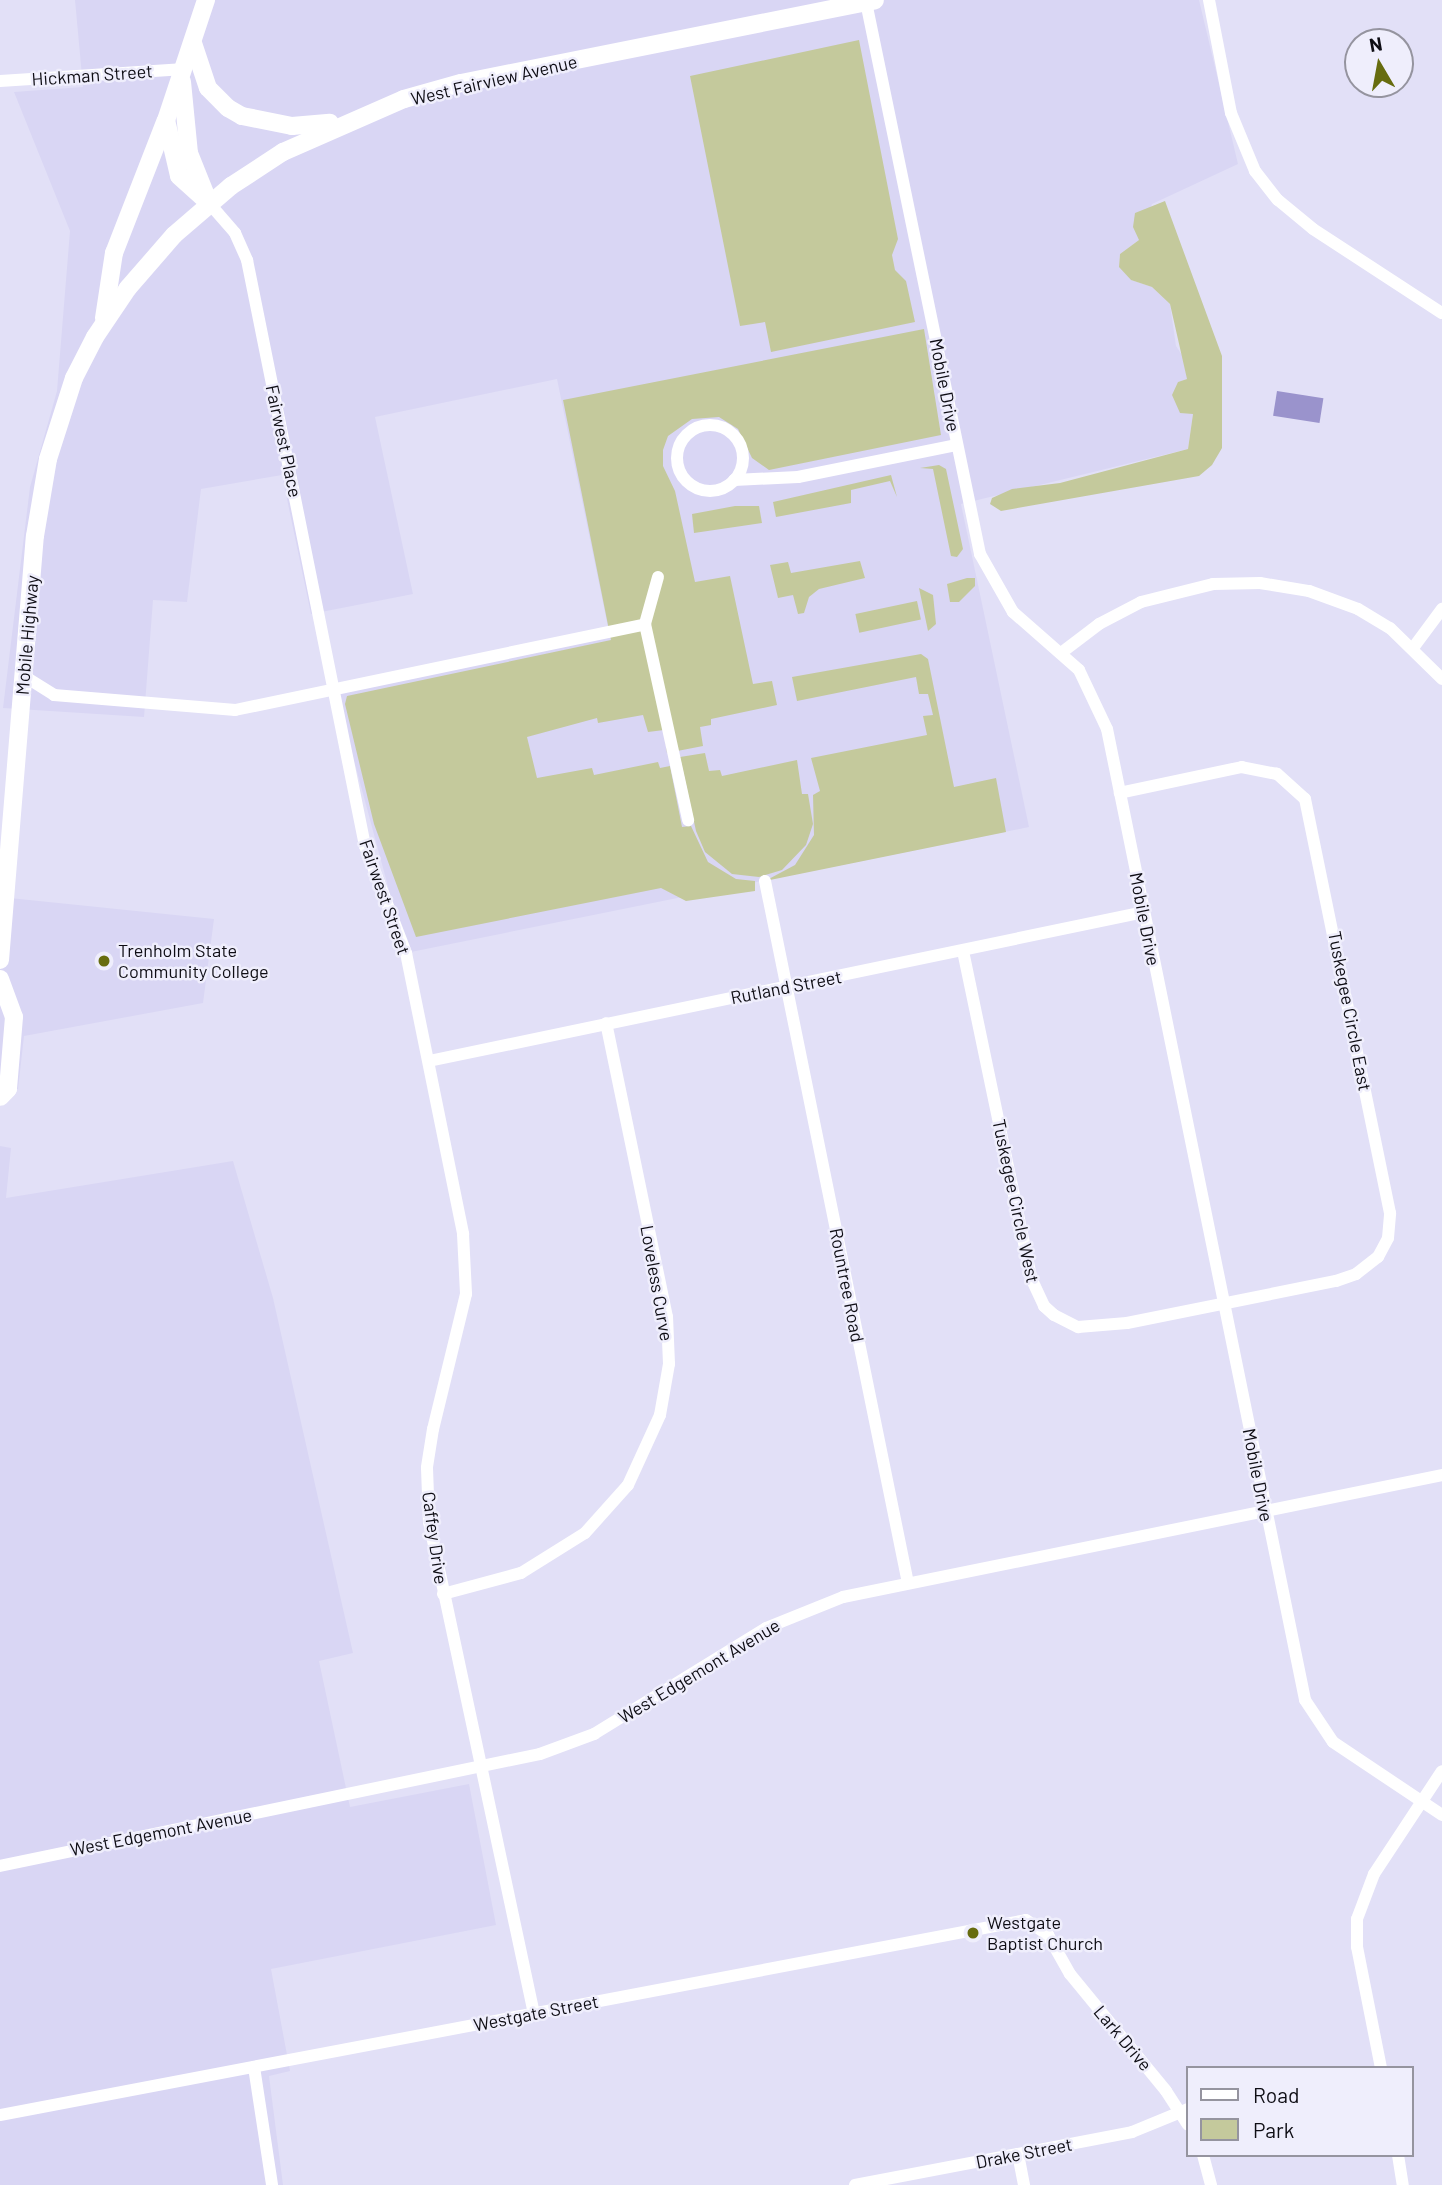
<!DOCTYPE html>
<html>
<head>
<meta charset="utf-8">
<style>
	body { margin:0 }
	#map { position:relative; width:1442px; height:2185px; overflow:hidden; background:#e2e0f7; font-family:Barlow,sans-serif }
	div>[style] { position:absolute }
	.built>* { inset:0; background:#d9d6f4 }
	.green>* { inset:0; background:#c4c99c; transform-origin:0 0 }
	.water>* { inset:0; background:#9a93cc; transform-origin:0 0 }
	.street>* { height:12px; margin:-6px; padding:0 6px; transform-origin:6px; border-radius:6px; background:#fff }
	.street>.ring { margin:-6px; padding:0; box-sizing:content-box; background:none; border:12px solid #fff; border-radius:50% }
	.secondary>* { height:18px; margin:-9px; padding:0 9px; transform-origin:9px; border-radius:9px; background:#fff }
	.dots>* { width:19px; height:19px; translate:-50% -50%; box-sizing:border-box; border:4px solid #efeefc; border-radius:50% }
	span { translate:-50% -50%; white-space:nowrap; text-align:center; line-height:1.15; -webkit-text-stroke:5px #efeefc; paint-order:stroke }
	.street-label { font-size:18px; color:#0e0d14 }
	.poi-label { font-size:18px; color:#0e0d14 }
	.left { translate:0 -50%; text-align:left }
	.legend { position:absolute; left:1186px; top:2066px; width:228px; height:91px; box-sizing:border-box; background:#efeefc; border:2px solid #95949f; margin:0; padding:9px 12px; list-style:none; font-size:21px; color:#0e0d14 }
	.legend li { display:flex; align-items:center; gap:14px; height:35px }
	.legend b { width:35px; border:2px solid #95949f }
	.north { position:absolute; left:1344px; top:28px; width:70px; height:70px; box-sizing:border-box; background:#efeefc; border:2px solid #95949f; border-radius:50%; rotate:350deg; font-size:19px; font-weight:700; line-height:28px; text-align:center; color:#0e0d14 }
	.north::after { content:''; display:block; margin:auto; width:24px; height:32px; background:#676c0f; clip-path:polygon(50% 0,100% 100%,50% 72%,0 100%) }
</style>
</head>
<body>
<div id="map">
	<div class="built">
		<i style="clip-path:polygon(75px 0,1199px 0,1238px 164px,1152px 204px,1139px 240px,1120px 254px,1119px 266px,1131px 280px,1152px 287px,1170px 304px,1176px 346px,1186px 361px,1187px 379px,1178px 382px,1193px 414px,1188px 449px,961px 504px,1029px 827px,406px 953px,335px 690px,609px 632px,557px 379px,375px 417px,413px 594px,311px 614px,282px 475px,201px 489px,187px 602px,153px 600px,144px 717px,3px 708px,30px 487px,57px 391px,70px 231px,14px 92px,83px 87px)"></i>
		<i style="clip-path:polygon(0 897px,214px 919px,203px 1003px,24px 1036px,18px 1089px,0 1085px)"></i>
		<i style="clip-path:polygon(0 1146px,11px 1148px,6px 1198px,233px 1161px,273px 1298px,353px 1653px,319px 1661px,350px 1807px,469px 1784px,496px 1925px,271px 1969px,290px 2071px,269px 2076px,283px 2185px,0 2185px)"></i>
	</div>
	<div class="green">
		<i style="clip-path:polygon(859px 40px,898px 239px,892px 255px,895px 270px,906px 281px,915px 322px,771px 352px,765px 322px,740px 326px,690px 76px)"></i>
		<i style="clip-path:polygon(1165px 201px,1222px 356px,1222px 448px,1212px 465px,1199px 476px,1001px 511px,990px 504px,992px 498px,1012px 489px,1060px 483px,1188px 449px,1193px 414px,1180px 413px,1172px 395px,1178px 382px,1187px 379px,1170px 304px,1152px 287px,1131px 280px,1119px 267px,1120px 254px,1139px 240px,1133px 227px,1135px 213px)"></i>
		<i style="clip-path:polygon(924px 329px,941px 435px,769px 470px,752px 458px,738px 429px,719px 417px,692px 419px,668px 436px,663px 450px,663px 466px,675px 491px,695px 582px,730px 576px,753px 684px,772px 681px,777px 705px,711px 719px,711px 725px,700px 727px,703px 746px,667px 753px,664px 730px,648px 732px,643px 715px,598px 723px,597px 718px,527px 737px,537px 778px,592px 768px,594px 775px,658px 762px,660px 768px,670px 766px,682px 827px,691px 826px,708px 862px,736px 879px,755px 881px,755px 891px,686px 901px,661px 888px,416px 937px,374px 824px,345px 704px,347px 696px,611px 640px,563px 400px)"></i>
		<i style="clip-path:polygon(939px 465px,946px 469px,963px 549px,957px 557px,951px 556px,933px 469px,920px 468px)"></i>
		<i style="clip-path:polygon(891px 475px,897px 497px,890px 481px,851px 490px,851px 503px,776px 517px,773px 502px)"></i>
		<i style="clip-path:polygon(735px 506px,759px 506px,762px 523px,694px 533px,692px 514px)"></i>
		<i style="clip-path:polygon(860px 561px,865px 578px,819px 589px,809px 597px,804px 613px,798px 614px,793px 595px,778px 598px,770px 565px,788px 562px,791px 573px)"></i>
		<i style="clip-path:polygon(967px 578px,975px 578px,975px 586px,959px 602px,950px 602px,947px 584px)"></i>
		<i style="clip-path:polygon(919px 588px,933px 595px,936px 624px,928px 631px)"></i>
		<i style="left:917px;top:601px;width:19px;height:63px;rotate:78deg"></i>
		<i style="clip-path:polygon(921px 654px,928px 659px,954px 787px,996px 778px,1006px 832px,765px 881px,795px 865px,814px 835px,813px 795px,820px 791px,811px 758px,927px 735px,923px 716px,933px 715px,928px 694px,919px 694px,916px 677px,797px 701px,792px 677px)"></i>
		<i style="clip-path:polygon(705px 753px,709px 771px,720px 770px,722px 776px,797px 760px,802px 794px,808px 794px,813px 824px,806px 845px,782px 870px,759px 877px,732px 874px,705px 852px,696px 831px,680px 757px)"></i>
	</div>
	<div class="water">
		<i style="left:1277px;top:391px;width:47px;height:25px;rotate:9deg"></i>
	</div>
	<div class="street">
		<i style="left:1209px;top:0;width:115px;rotate:79deg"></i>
		<i style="left:1231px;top:113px;width:63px;rotate:67.5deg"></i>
		<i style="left:1255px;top:171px;width:37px;rotate:52deg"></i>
		<i style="left:1278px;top:200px;width:45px;rotate:39.6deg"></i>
		<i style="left:1313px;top:229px;width:154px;rotate:33.1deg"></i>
		<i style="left:866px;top:2px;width:564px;rotate:78.33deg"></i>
		<i style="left:980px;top:554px;width:67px;rotate:60.4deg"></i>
		<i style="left:1013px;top:612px;width:88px;rotate:41.3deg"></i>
		<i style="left:1079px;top:670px;width:65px;rotate:64.6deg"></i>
		<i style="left:1107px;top:729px;width:991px;rotate:78.47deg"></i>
		<i style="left:1305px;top:1700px;width:50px;rotate:56.3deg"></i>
		<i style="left:1333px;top:1742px;width:131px;rotate:33.8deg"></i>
		<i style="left:0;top:81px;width:185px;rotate:-3.7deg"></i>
		<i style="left:209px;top:203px;width:40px;rotate:49deg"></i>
		<i style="left:235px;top:233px;width:30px;rotate:66deg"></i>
		<i style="left:247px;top:260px;width:598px;rotate:78.61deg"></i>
		<i style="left:365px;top:846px;width:115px;rotate:69deg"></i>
		<i style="left:406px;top:953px;width:287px;rotate:78.5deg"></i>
		<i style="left:463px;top:1234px;width:60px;rotate:87.1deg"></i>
		<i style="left:466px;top:1294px;width:139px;rotate:103.7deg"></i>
		<i style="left:433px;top:1429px;width:39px;rotate:99deg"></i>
		<i style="left:427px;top:1468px;width:54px;rotate:87.9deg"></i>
		<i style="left:429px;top:1522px;width:503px;rotate:77.95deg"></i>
		<i class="ring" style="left:677px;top:425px;width:54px;height:54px"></i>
		<i style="left:734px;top:480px;width:64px;rotate:-2.7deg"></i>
		<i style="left:798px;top:477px;width:161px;rotate:-11.4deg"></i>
		<i style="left:658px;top:577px;width:49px;rotate:105.5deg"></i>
		<i style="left:645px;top:624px;width:201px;rotate:77.6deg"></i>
		<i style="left:1413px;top:648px;width:49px;rotate:-53.4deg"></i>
		<i style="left:1061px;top:653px;width:48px;rotate:-37.3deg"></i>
		<i style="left:1099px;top:624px;width:47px;rotate:-27.6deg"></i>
		<i style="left:1141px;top:602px;width:74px;rotate:-14deg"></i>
		<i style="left:1213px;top:584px;width:47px;rotate:-1.2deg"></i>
		<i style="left:1260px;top:583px;width:50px;rotate:9.3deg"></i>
		<i style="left:1309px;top:591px;width:52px;rotate:20.2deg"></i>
		<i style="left:1358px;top:609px;width:37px;rotate:31deg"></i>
		<i style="left:1390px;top:628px;width:73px;rotate:44.4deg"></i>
		<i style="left:24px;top:676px;width:36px;rotate:32deg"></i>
		<i style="left:54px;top:695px;width:182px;rotate:4.7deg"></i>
		<i style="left:235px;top:710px;width:419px;rotate:-11.8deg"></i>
		<i style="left:765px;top:881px;width:716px;rotate:78.49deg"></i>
		<i style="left:963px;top:951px;width:336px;rotate:78.2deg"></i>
		<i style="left:1032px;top:1280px;width:29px;rotate:65deg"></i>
		<i style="left:1044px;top:1306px;width:13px;rotate:42deg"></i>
		<i style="left:1054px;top:1315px;width:27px;rotate:27deg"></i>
		<i style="left:1078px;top:1327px;width:49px;rotate:-4.7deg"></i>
		<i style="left:1127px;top:1323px;width:213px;rotate:-11.4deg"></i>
		<i style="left:1336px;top:1281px;width:21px;rotate:-19deg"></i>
		<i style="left:1356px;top:1274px;width:28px;rotate:-38deg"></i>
		<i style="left:1378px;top:1257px;width:21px;rotate:-62deg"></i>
		<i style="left:1388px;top:1238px;width:25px;rotate:-85deg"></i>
		<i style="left:1390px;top:1213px;width:423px;rotate:-101.6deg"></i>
		<i style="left:1305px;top:799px;width:38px;rotate:-138deg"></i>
		<i style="left:1277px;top:774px;width:36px;rotate:-169deg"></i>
		<i style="left:1242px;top:767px;width:125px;rotate:168deg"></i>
		<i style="left:429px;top:1061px;width:730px;rotate:-11.77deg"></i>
		<i style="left:443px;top:1594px;width:81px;rotate:-15.1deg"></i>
		<i style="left:521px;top:1573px;width:75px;rotate:-32deg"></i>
		<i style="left:585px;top:1533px;width:64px;rotate:-48.1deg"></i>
		<i style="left:628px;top:1485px;width:77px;rotate:-65.4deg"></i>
		<i style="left:660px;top:1415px;width:52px;rotate:-80deg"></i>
		<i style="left:669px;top:1364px;width:47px;rotate:-92.4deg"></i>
		<i style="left:667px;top:1317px;width:300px;rotate:-101.7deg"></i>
		<i style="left:0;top:1866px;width:551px;rotate:-11.72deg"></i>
		<i style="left:540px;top:1754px;width:58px;rotate:-20.3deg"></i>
		<i style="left:594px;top:1734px;width:202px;rotate:-31.6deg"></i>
		<i style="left:766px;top:1628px;width:83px;rotate:-21.9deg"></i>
		<i style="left:843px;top:1597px;width:611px;rotate:-11.51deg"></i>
		<i style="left:254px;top:2067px;width:119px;rotate:81.3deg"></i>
		<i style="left:1381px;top:2068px;width:123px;rotate:-101.2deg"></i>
		<i style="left:1357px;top:1947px;width:28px;rotate:-90deg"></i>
		<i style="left:1357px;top:1919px;width:48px;rotate:-69.3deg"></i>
		<i style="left:1374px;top:1874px;width:123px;rotate:-56.6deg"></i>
		<i style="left:0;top:2115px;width:1044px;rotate:-10.76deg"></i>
		<i style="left:1026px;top:1920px;width:27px;rotate:34deg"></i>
		<i style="left:1048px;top:1935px;width:45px;rotate:60.6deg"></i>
		<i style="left:1070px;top:1974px;width:151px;rotate:50.6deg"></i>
		<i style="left:1166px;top:2091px;width:40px;rotate:57.1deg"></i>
		<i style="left:1018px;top:2154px;width:32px;rotate:79deg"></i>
		<i style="left:1203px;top:2155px;width:31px;rotate:75deg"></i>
		<i style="left:1398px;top:2155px;width:30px;rotate:81deg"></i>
		<i style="left:855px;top:2185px;width:282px;rotate:-10.8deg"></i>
		<i style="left:1132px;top:2132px;width:61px;rotate:-22.3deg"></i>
	</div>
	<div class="secondary">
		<i style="left:206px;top:0;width:126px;rotate:108.4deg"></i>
		<i style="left:166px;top:120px;width:57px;rotate:76.9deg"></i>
		<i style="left:179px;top:176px;width:40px;rotate:42deg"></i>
		<i style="left:193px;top:43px;width:47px;rotate:71.6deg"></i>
		<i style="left:208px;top:88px;width:28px;rotate:45deg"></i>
		<i style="left:228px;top:108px;width:16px;rotate:30deg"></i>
		<i style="left:242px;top:116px;width:51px;rotate:11.3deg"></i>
		<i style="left:292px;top:126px;width:38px;rotate:-5deg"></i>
		<i style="left:182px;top:82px;width:71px;rotate:84.4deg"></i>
		<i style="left:189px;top:153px;width:54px;rotate:68.2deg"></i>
		<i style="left:104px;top:318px;width:66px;rotate:-81.3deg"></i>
		<i style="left:114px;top:253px;width:141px;rotate:-68.7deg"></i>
		<i style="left:0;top:960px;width:425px;rotate:-85.3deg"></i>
		<i style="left:35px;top:536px;width:78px;rotate:-80.4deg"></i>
		<i style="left:48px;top:459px;width:85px;rotate:-72.2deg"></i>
		<i style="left:74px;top:378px;width:46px;rotate:-62.9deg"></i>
		<i style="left:95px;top:337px;width:59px;rotate:-56deg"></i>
		<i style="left:128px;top:288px;width:70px;rotate:-49deg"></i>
		<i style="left:174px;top:235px;width:75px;rotate:-40.7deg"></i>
		<i style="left:231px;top:186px;width:62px;rotate:-33.2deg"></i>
		<i style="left:283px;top:152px;width:132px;rotate:-23.7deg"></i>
		<i style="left:404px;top:99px;width:59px;rotate:-15.7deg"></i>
		<i style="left:461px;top:83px;width:422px;rotate:-11.3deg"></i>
		<i style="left:0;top:979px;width:40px;rotate:69.8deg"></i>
		<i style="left:14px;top:1017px;width:72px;rotate:94.8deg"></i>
		<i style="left:8px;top:1089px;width:11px;rotate:135deg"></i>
	</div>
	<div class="dots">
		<i style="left:104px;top:961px;background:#676c0f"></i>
		<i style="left:973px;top:1933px;background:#676c0f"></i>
	</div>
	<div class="street-label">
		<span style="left:92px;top:75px;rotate:-4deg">Hickman Street</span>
		<span style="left:494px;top:80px;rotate:-13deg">West Fairview Avenue</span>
		<span style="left:945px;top:385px;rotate:79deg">Mobile Drive</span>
		<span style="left:284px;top:441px;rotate:78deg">Fairwest Place</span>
		<span style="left:27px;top:635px;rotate:-85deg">Mobile Highway</span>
		<span style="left:385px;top:897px;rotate:71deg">Fairwest Street</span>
		<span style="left:1145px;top:919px;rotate:79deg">Mobile Drive</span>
		<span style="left:786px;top:987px;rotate:-11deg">Rutland Street</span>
		<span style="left:1350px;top:1011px;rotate:79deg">Tuskegee Circle East</span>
		<span style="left:1016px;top:1201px;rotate:78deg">Tuskegee Circle West</span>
		<span style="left:657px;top:1283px;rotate:80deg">Loveless Curve</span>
		<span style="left:847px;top:1285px;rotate:79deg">Rountree Road</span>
		<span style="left:1258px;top:1475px;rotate:79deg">Mobile Drive</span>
		<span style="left:435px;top:1538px;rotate:82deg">Caffey Drive</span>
		<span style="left:699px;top:1671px;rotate:-31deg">West Edgemont Avenue</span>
		<span style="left:161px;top:1832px;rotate:-11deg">West Edgemont Avenue</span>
		<span style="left:536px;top:2013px;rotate:-11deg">Westgate Street</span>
		<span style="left:1123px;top:2038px;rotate:50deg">Lark Drive</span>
		<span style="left:1024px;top:2153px;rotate:-11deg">Drake Street</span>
	</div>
	<div class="poi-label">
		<span class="left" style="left:118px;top:961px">Trenholm State<br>Community College</span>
		<span class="left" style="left:987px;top:1933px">Westgate<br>Baptist Church</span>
	</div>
	<ul class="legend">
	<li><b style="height:9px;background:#fff"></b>Road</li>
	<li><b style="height:19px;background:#c4c99c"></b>Park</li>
	</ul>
	<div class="north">N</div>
</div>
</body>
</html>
